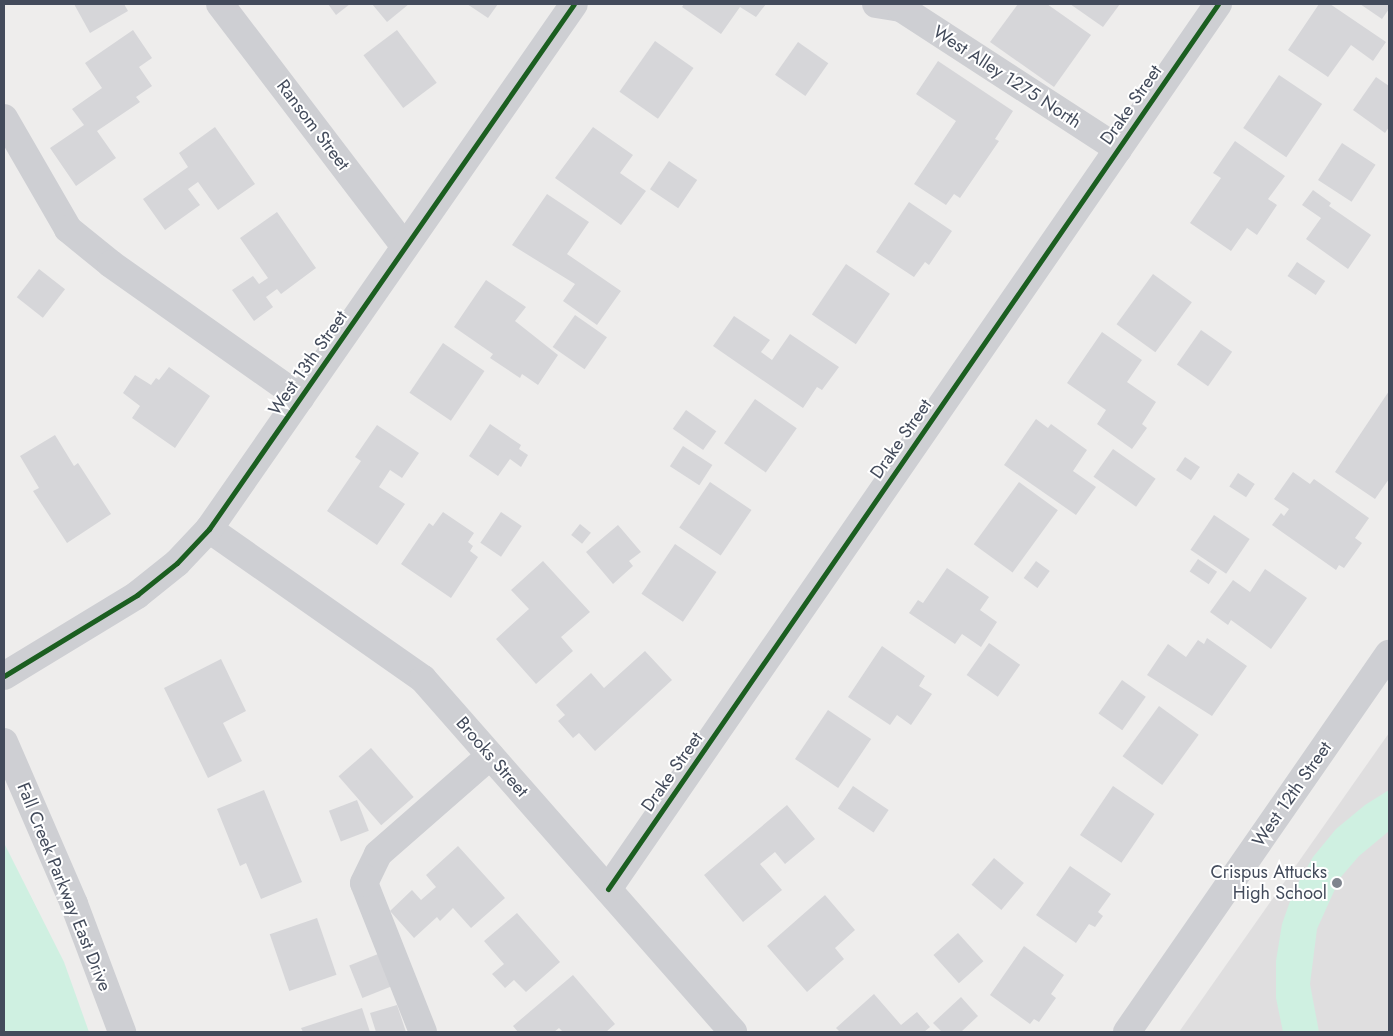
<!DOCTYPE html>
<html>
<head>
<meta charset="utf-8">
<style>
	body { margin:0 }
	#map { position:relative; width:1393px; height:1036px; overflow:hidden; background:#eeedec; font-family:Jost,sans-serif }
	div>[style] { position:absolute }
	.education>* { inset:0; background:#dfdedf }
	.green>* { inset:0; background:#cff0e1 }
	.building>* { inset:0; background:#d6d6d9; transform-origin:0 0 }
	.minor>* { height:28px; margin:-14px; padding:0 14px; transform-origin:14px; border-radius:14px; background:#cecfd3 }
	.cycleway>* { height:5px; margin:-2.5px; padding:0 2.5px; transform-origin:2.5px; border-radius:2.5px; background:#1b5e20 }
	.dots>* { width:14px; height:14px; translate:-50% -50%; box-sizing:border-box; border:2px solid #fff; border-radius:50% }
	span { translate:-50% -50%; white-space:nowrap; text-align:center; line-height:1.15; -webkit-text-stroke:4px #fff; paint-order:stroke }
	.street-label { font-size:18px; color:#434b5b }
	.poi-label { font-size:18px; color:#434b5b }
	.right { translate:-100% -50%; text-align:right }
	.frame { position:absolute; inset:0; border:5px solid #434b5b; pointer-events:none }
</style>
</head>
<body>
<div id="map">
	<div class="education">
		<i style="clip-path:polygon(1389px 733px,1389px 1032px,1179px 1032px)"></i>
	</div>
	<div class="green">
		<i style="clip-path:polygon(1389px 790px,1389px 831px,1359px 856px,1340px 878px,1317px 929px,1310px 984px,1319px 1032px,1283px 1032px,1276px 998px,1276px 961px,1282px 924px,1294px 890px,1313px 857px,1336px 829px,1365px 805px)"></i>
		<i style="clip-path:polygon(4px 843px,64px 962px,89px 1032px,4px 1032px)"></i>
	</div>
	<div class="building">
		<i style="clip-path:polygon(74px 4px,124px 4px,128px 11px,90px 33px)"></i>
		<i style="clip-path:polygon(328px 4px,350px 4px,336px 15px)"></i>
		<i style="clip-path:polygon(372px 4px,409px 4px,387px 22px)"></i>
		<i style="clip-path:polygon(467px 4px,498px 4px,488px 18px)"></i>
		<i style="clip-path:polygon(684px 4px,766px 4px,756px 17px,740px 7px,721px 34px,682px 7px)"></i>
		<i style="clip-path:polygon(1018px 4px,1047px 4px,1091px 35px,1054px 87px,990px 42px)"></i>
		<i style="clip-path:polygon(1070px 4px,1120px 4px,1103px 27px)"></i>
		<i style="clip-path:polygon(1319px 4px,1330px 4px,1386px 42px,1373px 61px,1351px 45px,1328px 77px,1288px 50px)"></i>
		<i style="clip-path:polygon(1360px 4px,1389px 4px,1389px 9px,1382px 19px)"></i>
		<i style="clip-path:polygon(133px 30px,152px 58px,139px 67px,152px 86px,136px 97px,140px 102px,97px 131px,116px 158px,76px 186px,50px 148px,84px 125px,72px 109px,102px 88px,85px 63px)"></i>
		<i style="left:397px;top:30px;width:66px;height:42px;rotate:53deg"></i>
		<i style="left:655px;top:41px;width:47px;height:62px;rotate:35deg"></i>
		<i style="left:798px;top:42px;width:37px;height:40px;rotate:35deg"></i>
		<i style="clip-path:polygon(938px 61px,1013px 111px,995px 139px,999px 141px,960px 198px,954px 194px,946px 205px,914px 184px,956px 121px,916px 94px)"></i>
		<i style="left:1279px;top:75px;width:52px;height:64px;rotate:34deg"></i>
		<i style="clip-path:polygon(1376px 77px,1389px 86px,1389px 127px,1385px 133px,1353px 110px)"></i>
		<i style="clip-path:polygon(215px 127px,255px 184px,218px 210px,198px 182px,188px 189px,200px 205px,165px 230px,143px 199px,188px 167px,179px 153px)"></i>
		<i style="clip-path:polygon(593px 127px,633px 155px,620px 173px,646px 191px,621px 225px,555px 178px)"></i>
		<i style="clip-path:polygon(1235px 141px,1285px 176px,1268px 199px,1277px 205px,1257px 235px,1247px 228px,1231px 251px,1190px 223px,1221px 178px,1213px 173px)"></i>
		<i style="left:1342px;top:143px;width:40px;height:44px;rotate:33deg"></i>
		<i style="left:669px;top:161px;width:34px;height:34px;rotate:34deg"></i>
		<i style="clip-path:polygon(1313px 190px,1331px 203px,1329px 206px,1371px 235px,1348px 269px,1306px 239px,1321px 218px,1302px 205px)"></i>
		<i style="clip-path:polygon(547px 194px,589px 222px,567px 254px,621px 291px,597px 325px,563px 301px,575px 284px,512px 245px)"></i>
		<i style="clip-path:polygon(909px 202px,952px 231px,929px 265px,925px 262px,914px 277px,876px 252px)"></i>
		<i style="clip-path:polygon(277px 212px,316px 268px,281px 294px,277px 289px,266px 297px,273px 307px,254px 321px,232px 290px,253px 276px,259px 284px,268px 278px,240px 238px)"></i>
		<i style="left:1297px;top:262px;width:34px;height:17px;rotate:34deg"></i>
		<i style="left:846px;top:264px;width:53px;height:61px;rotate:34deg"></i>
		<i style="left:39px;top:269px;width:33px;height:36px;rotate:38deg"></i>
		<i style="left:1153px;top:274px;width:48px;height:62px;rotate:36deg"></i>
		<i style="clip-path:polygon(486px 280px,526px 307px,515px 321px,558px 355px,538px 385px,522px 374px,520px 378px,490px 358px,493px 354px,454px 327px)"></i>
		<i style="left:575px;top:315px;width:39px;height:39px;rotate:35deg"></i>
		<i style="clip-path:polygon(734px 316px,770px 340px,761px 352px,772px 360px,790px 334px,839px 367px,822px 390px,817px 387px,803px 408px,713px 346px)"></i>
		<i style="left:1201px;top:330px;width:38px;height:42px;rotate:35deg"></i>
		<i style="clip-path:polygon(1102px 332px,1142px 360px,1127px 382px,1156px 402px,1142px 424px,1147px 428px,1132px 449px,1097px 424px,1106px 410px,1067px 383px)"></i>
		<i style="left:443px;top:343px;width:50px;height:60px;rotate:34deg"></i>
		<i style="clip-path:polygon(169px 367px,210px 396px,175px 448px,132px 418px,140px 406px,123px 393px,135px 375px,151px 385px,156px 378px,159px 380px)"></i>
		<i style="clip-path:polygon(1389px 391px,1389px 479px,1375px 499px,1335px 472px)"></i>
		<i style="left:755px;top:399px;width:51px;height:54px;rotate:35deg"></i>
		<i style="left:686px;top:410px;width:37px;height:23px;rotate:35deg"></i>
		<i style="clip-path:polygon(1036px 419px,1048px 428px,1051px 424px,1087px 450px,1073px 471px,1096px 487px,1076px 515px,1004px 465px)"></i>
		<i style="clip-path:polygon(490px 424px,521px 445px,519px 449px,528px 455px,521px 467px,510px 459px,498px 476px,469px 456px)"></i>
		<i style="clip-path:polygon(377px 425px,419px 453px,402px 478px,390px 470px,379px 487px,405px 504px,377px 545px,327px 511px,361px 461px,355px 457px)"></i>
		<i style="clip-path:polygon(55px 435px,74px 466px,78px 463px,111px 514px,67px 543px,33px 491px,39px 488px,20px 456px)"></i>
		<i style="left:683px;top:446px;width:35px;height:24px;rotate:33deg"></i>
		<i style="left:1113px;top:449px;width:52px;height:34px;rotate:35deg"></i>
		<i style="left:1185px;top:457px;width:18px;height:16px;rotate:34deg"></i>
		<i style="clip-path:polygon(1293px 472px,1310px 484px,1314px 479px,1369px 518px,1355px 538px,1362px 543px,1344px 568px,1339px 565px,1336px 570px,1272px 525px,1281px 513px,1284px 516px,1289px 509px,1274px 499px)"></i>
		<i style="left:1238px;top:473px;width:20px;height:16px;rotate:33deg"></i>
		<i style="left:710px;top:482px;width:50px;height:55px;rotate:34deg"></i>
		<i style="left:1019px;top:482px;width:48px;height:77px;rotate:36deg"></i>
		<i style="clip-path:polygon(443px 512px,474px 533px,468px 542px,473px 546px,470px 551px,478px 557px,451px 598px,401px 564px,429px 523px,433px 526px)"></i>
		<i style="left:501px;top:512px;width:25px;height:37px;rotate:34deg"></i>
		<i style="left:1214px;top:515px;width:43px;height:42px;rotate:34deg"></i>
		<i style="left:580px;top:524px;width:14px;height:14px;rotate:39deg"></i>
		<i style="clip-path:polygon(618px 525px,641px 552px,629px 561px,633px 566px,613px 584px,586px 552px)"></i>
		<i style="left:675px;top:544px;width:50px;height:60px;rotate:34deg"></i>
		<i style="left:1198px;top:559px;width:23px;height:15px;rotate:34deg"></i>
		<i style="clip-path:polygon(543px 561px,590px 612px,561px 637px,573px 651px,536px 684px,496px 639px,529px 609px,511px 590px)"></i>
		<i style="left:1036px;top:561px;width:17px;height:21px;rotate:36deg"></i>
		<i style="clip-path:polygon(947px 568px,989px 597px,980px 610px,997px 622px,981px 647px,962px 634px,955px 644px,909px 613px,918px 600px,923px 603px)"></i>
		<i style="clip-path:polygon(1265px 569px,1307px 598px,1271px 649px,1231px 620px,1228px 625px,1210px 612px,1233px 580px,1250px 592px)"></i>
		<i style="clip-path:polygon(1207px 638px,1247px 666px,1212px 716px,1147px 675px,1168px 644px,1186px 657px,1198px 640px,1204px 644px)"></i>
		<i style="left:989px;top:643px;width:38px;height:39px;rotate:35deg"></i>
		<i style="clip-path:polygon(882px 646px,925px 676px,919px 686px,932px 694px,911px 725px,897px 715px,890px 725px,848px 697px)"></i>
		<i style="clip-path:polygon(645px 651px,672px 680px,595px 751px,579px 733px,573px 738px,558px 721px,565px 715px,556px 705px,591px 673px,604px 688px)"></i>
		<i style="clip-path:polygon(221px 659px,246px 711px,223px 723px,242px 761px,208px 778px,164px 688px)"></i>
		<i style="left:1122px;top:680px;width:29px;height:41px;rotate:35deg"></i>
		<i style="left:1159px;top:706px;width:49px;height:62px;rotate:36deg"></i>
		<i style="left:828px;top:710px;width:52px;height:59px;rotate:34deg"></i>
		<i style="left:371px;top:748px;width:65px;height:43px;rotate:49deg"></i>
		<i style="left:853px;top:786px;width:43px;height:27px;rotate:34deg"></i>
		<i style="left:1113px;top:786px;width:50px;height:59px;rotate:34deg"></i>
		<i style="clip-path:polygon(264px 790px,302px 882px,261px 899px,246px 863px,240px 866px,217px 809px)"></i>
		<i style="left:357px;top:800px;width:33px;height:30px;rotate:69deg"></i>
		<i style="clip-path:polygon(787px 805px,815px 839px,785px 864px,775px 852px,760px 864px,782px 890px,743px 922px,704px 875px)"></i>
		<i style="clip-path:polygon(458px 846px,505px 898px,471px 928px,453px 908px,440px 921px,437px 917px,414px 938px,390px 911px,412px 890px,421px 900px,436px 887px,426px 875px)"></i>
		<i style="left:994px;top:858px;width:39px;height:35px;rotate:40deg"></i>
		<i style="clip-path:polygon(1070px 866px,1111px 894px,1098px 912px,1103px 916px,1095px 927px,1089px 924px,1076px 943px,1036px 915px)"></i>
		<i style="clip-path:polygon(825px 895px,855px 930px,835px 948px,844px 959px,807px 992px,767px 946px)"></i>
		<i style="clip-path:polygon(517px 913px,560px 962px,526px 992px,514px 980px,505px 988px,492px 974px,504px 964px,484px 941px)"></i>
		<i style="left:317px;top:918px;width:60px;height:50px;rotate:71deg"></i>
		<i style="left:958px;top:933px;width:38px;height:33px;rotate:48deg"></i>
		<i style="clip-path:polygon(1024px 946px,1064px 975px,1051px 994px,1056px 998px,1039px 1022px,1034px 1019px,1030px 1024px,990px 995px)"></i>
		<i style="left:378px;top:954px;width:35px;height:31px;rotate:68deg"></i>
		<i style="clip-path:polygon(573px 975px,615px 1024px,606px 1032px,563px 1032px,559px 1028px,554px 1032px,518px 1032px,513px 1026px)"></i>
		<i style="clip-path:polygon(874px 994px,901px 1025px,917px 1012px,930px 1027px,924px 1032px,840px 1032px,836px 1028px)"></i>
		<i style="clip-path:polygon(961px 997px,978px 1016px,961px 1032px,942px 1032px,933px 1023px)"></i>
		<i style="clip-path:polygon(397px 1005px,406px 1032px,376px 1032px,370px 1013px)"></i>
		<i style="clip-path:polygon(362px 1008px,370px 1032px,303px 1032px,301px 1028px)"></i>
	</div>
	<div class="minor">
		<i style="left:220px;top:4px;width:305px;rotate:52.7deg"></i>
		<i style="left:876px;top:4px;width:25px;rotate:9deg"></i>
		<i style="left:901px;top:8px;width:259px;rotate:33deg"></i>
		<i style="left:4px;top:118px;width:128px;rotate:60deg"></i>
		<i style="left:68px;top:229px;width:55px;rotate:39.1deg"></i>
		<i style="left:111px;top:264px;width:232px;rotate:35.2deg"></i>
		<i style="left:209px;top:529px;width:261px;rotate:35deg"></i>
		<i style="left:423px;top:679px;width:470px;rotate:48.7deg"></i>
		<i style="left:4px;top:676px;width:156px;rotate:-31.3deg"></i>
		<i style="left:137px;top:595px;width:51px;rotate:-38.7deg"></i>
		<i style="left:177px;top:563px;width:47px;rotate:-46.7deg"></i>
		<i style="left:209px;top:529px;width:639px;rotate:-55.19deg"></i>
		<i style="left:4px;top:742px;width:176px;rotate:66.6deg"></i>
		<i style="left:74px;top:904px;width:137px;rotate:69.4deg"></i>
		<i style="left:608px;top:889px;width:1075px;rotate:-55.42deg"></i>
		<i style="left:423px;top:1032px;width:160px;rotate:-111.6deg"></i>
		<i style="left:364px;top:883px;width:32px;rotate:-64deg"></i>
		<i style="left:378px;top:854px;width:149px;rotate:-41.2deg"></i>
		<i style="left:1127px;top:1032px;width:460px;rotate:-55.3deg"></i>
	</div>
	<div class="cycleway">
		<i style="left:4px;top:676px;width:156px;rotate:-31.3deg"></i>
		<i style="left:137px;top:595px;width:51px;rotate:-38.7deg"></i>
		<i style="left:177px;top:563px;width:47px;rotate:-46.7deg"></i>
		<i style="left:209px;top:529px;width:639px;rotate:-55.19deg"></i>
		<i style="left:608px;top:889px;width:1075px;rotate:-55.42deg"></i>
	</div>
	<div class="dots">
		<i style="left:1337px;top:883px;background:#7f848e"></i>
	</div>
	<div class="street-label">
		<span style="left:1007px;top:77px;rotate:33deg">West Alley 1275 North</span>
		<span style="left:1131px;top:105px;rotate:-55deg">Drake Street</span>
		<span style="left:313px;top:125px;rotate:53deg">Ransom Street</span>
		<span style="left:308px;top:363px;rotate:-55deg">West 13th Street</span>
		<span style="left:901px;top:439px;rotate:-55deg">Drake Street</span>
		<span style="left:492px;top:757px;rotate:49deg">Brooks Street</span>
		<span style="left:672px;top:772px;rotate:-55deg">Drake Street</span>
		<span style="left:1292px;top:794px;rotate:-55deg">West 12th Street</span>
		<span style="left:64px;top:887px;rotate:68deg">Fall Creek Parkway East Drive</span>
	</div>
	<div class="poi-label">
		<span class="right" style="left:1327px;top:883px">Crispus Attucks<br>High School</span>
	</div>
	<div class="frame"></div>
</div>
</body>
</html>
